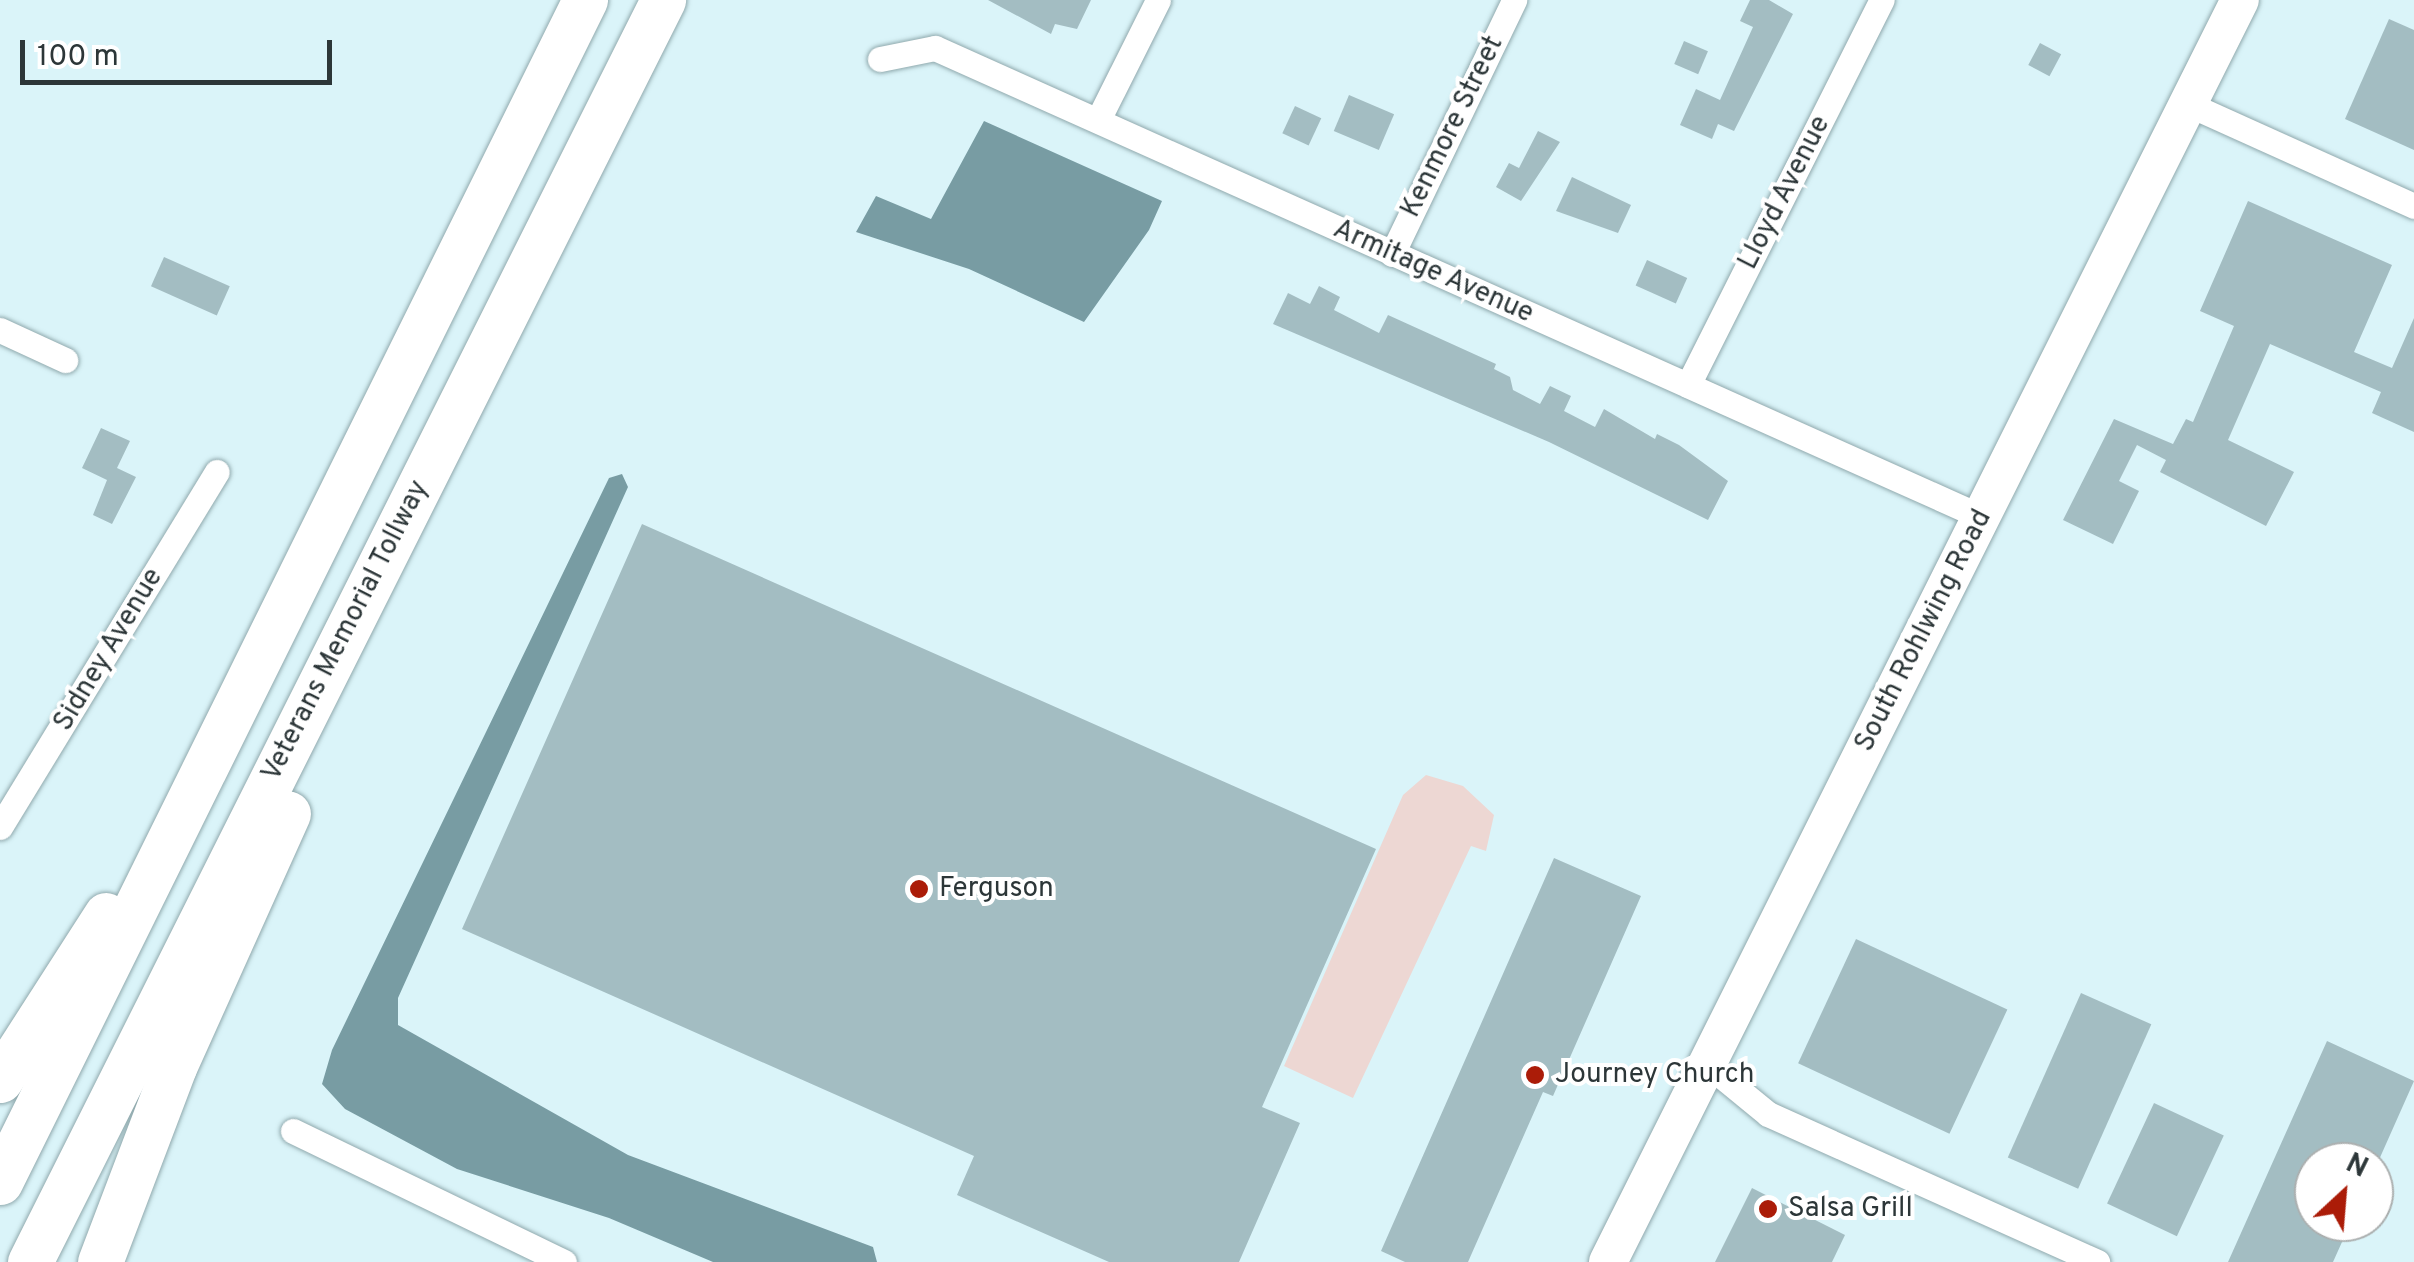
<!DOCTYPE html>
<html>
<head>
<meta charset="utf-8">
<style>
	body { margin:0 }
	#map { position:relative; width:2414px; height:1262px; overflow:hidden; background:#daf4f9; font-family:Overpass,sans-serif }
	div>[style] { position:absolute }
	.green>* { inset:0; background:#edd7d3 }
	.water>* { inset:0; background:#789ca3 }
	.building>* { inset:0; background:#a3bdc2; transform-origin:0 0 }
	.roads { filter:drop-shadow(0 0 2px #90a9ad) drop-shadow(0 0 2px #90a9ad) }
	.minor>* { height:25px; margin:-12.5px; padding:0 12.5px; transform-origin:12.5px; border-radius:12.5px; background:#fff }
	.primary>* { height:38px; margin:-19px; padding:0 19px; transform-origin:19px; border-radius:19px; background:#fff }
	.motorway>* { height:45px; margin:-22.5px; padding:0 22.5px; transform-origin:22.5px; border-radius:22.5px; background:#fff }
	.dots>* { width:28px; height:28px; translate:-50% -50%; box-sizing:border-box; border:5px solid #fff; border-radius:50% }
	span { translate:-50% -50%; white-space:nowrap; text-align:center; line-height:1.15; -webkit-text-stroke:8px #fff; paint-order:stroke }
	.street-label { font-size:28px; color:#2c3638 }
	.poi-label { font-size:28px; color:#2c3638 }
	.left { translate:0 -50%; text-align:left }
	.north { position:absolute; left:2294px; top:1142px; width:100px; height:100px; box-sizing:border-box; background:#fff; border:2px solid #abafaf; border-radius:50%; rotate:26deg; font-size:28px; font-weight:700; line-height:40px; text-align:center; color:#2c3638 }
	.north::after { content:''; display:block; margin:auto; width:35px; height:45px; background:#ab1c08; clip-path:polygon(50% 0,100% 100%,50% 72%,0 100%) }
	.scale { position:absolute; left:20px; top:40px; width:312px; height:45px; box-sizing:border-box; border:5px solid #2c3638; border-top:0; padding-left:12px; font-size:30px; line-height:35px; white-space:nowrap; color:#2c3638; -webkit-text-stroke:8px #fff; paint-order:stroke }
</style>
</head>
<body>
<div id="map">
	<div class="green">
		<i style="clip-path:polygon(1426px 775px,1463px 786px,1494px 815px,1486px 851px,1471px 846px,1353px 1098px,1284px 1066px,1403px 795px)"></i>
	</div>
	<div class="water">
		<i style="clip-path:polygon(984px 121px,1162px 201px,1149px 230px,1084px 322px,969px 269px,856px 232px,876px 196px,931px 219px)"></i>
		<i style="clip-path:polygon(622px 474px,628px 487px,398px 998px,398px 1025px,628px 1155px,873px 1247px,877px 1262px,713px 1262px,609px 1218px,457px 1169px,345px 1109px,322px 1084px,332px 1050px,609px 478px)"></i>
	</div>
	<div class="building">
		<i style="clip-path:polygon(988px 0,1091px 0,1077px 29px,1055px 24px,1051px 34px)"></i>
		<i style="clip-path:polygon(1750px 0,1769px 0,1793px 14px,1734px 131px,1718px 124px,1712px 139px,1680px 125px,1696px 89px,1720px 100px,1753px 27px,1740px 21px)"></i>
		<i style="clip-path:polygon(2389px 19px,2414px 30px,2414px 150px,2345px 119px)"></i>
		<i style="left:1684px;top:41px;width:26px;height:25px;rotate:23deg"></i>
		<i style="left:2040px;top:43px;width:24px;height:25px;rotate:28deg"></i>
		<i style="left:1349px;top:95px;width:49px;height:39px;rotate:23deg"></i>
		<i style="left:1295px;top:106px;width:29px;height:30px;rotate:25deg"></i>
		<i style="clip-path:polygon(1538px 131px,1560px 142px,1521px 201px,1496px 187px,1509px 163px,1519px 168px)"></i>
		<i style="clip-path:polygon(1572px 177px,1631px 205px,1618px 233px,1556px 211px)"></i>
		<i style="clip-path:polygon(2248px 201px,2392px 265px,2354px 352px,2392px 368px,2414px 318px,2414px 432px,2372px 413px,2381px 392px,2270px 344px,2228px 440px,2294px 472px,2266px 526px,2160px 472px,2166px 460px,2137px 445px,2119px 481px,2139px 491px,2113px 544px,2063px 520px,2114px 419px,2173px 444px,2186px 419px,2193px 422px,2234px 326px,2200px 311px)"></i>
		<i style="left:164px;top:257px;width:72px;height:32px;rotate:24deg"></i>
		<i style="left:1647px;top:260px;width:44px;height:28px;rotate:24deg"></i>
		<i style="clip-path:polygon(1319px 286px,1340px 297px,1334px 310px,1379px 333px,1388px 315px,1496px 364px,1494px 369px,1510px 377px,1513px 390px,1540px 404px,1550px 386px,1571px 396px,1564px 411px,1595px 427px,1604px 409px,1655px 439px,1657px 434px,1679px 445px,1728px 481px,1708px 520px,1549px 442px,1273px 324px,1288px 293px,1310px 304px)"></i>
		<i style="clip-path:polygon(101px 428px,130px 441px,117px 468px,136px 477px,112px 524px,93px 515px,107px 480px,82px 468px)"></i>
		<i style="clip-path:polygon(642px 524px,1376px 849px,1262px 1107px,1300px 1123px,1239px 1262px,1109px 1262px,957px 1195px,974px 1156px,462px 929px)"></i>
		<i style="clip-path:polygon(1554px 858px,1641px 896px,1553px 1096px,1543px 1092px,1468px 1262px,1405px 1262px,1381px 1251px)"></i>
		<i style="left:1856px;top:939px;width:167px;height:137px;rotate:25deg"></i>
		<i style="left:2081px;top:993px;width:77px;height:180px;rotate:24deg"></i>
		<i style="clip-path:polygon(2327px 1041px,2414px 1081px,2378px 1162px,2314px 1162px,2314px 1222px,2351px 1222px,2333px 1262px,2228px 1262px)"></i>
		<i style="left:2154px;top:1103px;width:77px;height:111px;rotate:25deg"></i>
		<i style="clip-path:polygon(1752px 1188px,1845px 1235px,1832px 1262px,1715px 1262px)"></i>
	</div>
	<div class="roads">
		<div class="minor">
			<i style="left:880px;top:59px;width:56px;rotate:-11.3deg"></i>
			<i style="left:935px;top:48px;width:1147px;rotate:24.13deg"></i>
			<i style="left:2188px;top:104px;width:248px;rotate:24.3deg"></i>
			<i style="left:1098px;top:120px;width:134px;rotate:-63.4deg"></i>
			<i style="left:1392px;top:254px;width:282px;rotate:-64.3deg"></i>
			<i style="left:0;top:330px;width:72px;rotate:24.8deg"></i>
			<i style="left:1688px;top:385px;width:431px;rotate:-63.3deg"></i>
			<i style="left:0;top:827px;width:416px;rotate:-58.6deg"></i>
			<i style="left:1707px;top:1064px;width:79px;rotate:39.3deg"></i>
			<i style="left:1768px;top:1114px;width:361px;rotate:24.2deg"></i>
			<i style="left:293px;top:1131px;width:301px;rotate:25.8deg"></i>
		</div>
		<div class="primary">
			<i style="left:1608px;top:1262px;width:1411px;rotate:-63.4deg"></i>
		</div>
		<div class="motorway">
			<i style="left:0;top:1080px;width:196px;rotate:-57.3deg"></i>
			<i style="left:0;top:1182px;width:1319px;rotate:-63.67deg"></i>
			<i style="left:30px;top:1262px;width:1412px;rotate:-63.36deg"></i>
			<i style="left:100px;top:1262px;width:209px;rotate:-69.2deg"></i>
			<i style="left:174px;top:1067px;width:278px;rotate:-65.8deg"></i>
		</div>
	</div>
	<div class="dots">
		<i style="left:919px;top:889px;background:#ab1c08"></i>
		<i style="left:1535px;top:1075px;background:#ab1c08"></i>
		<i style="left:1768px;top:1209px;background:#ab1c08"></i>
	</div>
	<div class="street-label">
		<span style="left:1453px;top:127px;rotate:-64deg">Kenmore Street</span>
		<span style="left:1785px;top:193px;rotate:-63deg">Lloyd Avenue</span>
		<span style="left:1433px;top:272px;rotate:24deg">Armitage Avenue</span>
		<span style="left:346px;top:631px;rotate:-63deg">Veterans Memorial Tollway</span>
		<span style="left:1924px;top:631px;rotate:-63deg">South Rohlwing Road</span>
		<span style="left:109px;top:650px;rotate:-59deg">Sidney Avenue</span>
	</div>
	<div class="poi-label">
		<span class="left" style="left:939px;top:889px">Ferguson</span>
		<span class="left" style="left:1555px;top:1075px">Journey Church</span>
		<span class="left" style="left:1788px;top:1209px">Salsa Grill</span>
	</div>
	<div class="north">N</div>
	<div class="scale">100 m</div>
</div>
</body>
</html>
